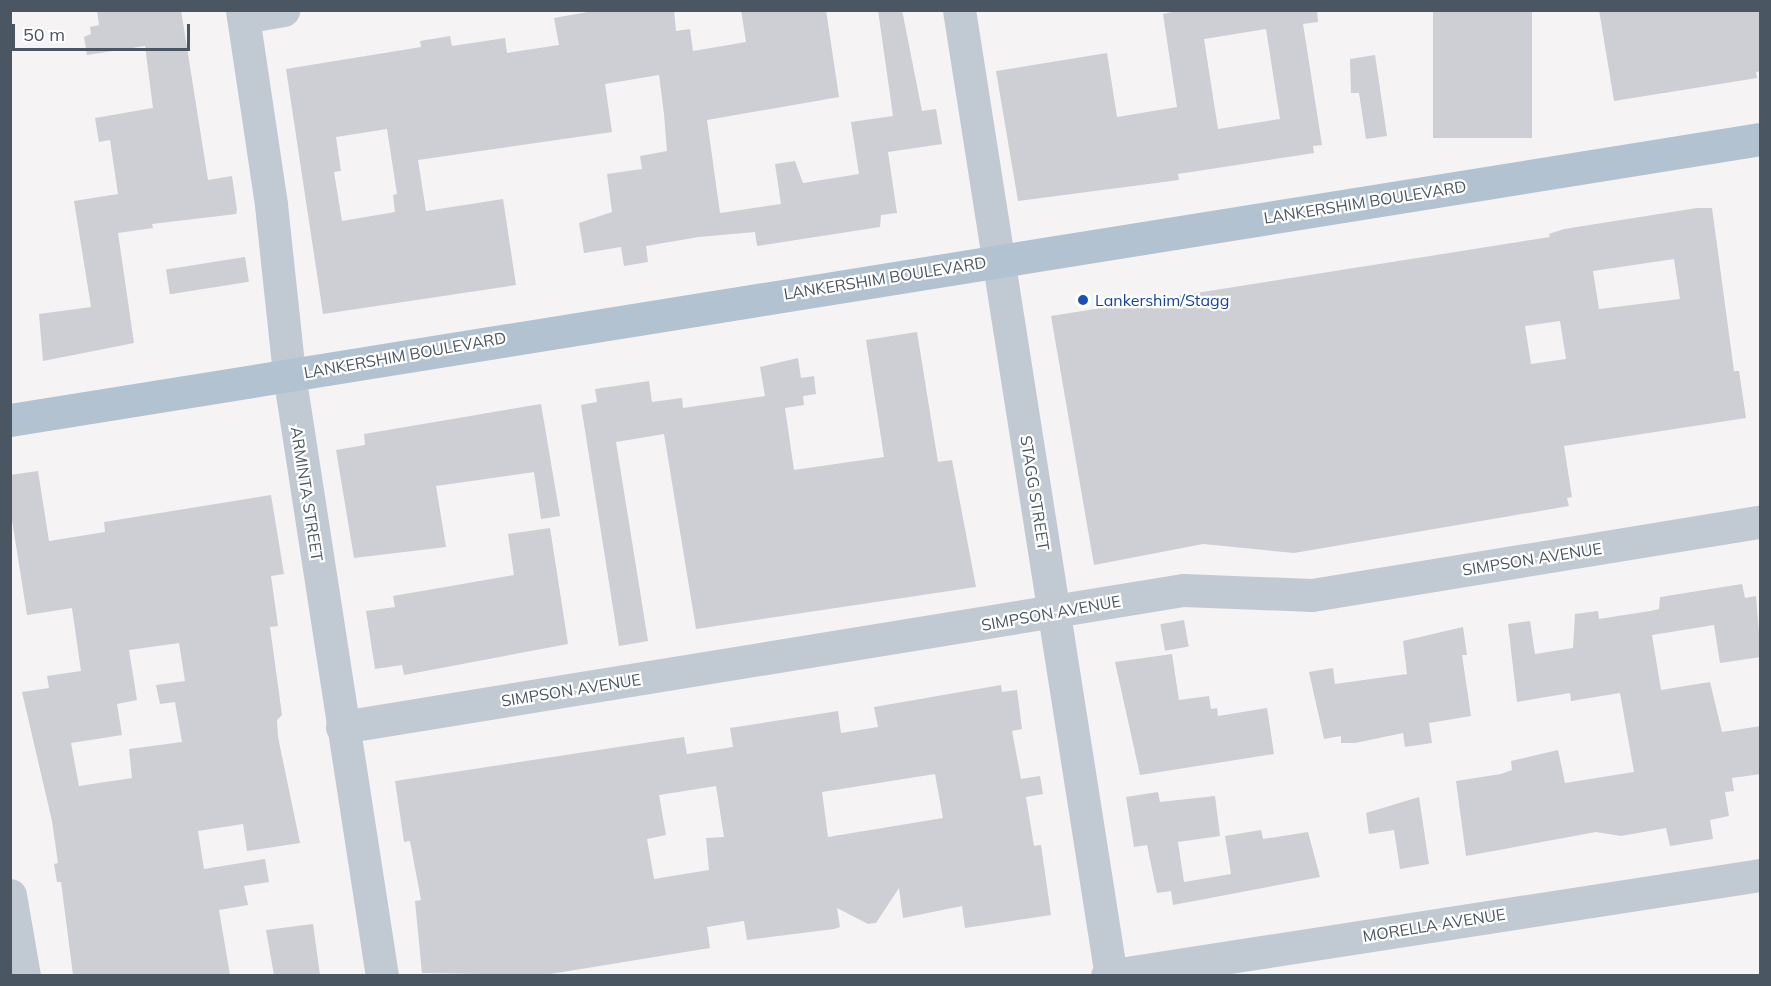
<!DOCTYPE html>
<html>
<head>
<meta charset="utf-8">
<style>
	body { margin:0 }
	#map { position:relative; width:1771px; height:986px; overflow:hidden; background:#f5f3f3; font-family:Mulish,sans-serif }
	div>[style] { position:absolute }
	.building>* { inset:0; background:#cdcfd5; transform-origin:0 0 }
	.minor>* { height:33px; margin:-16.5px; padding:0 16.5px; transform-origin:16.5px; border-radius:16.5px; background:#c1cad2 }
	.major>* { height:33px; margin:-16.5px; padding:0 16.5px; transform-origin:16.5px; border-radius:16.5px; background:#b3c2d1 }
	.dots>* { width:16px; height:16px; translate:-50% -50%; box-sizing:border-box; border:3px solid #fff; border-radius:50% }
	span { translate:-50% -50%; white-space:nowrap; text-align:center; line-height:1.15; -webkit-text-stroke:4.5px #fff; paint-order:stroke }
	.street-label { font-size:16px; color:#4a5661 }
	.transit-label { font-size:16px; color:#164399 }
	.left { translate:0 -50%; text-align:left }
	.frame { position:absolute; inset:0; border:12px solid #4a5661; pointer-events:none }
	.scale { position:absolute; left:12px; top:24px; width:178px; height:27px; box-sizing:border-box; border:3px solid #4a5661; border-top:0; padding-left:8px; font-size:18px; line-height:21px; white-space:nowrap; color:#4a5661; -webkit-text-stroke:4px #fff; paint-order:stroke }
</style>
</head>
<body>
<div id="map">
	<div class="building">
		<i style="clip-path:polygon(97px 10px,181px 10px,208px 180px,232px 176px,237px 210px,236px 214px,152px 224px,153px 228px,118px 233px,134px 343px,43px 361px,39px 314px,91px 307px,74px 201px,118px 194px,110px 140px,99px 142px,95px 118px,153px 108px,145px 46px,87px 55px,84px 37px,91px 34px,90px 27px,99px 25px)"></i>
		<i style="clip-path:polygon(evenodd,599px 10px,674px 10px,676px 31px,690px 29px,693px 51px,746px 42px,741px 10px,826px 10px,839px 97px,707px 120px,720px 213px,781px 204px,775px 164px,795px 161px,803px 183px,859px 174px,851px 122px,893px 116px,878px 10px,902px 10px,922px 111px,936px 109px,942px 144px,888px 152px,897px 213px,881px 215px,880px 227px,757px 246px,755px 232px,699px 237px,646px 246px,648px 262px,624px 266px,621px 247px,584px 253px,579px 223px,612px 212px,607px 174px,642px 169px,640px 156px,667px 151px,664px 114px,659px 75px,605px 84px,612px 132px,418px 160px,426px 211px,503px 199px,516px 285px,323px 314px,286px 69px,421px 47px,420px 41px,450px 36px,452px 46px,505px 38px,507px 53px,559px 45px,554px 18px,599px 10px,387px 129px,397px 194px,393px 195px,395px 212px,342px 221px,334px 172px,341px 171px,336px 137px,387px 129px)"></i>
		<i style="clip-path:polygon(evenodd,1182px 10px,1317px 10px,1318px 22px,1303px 24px,1322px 145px,1313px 146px,1314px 153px,1178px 174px,1179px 180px,1018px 201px,996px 71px,1107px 53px,1117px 117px,1177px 107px,1163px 14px,1182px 10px,1266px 29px,1280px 119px,1218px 129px,1204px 39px,1266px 29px)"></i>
		<i style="left:1433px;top:10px;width:99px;height:128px"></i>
		<i style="clip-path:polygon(1599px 10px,1761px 10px,1761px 71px,1756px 72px,1757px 78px,1614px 101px)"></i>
		<i style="clip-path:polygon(1375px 55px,1387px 136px,1366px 139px,1359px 93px,1351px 93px,1350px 59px)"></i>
		<i style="clip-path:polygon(evenodd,1697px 208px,1712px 208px,1734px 371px,1739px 371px,1746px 418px,1564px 446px,1572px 497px,1567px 498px,1569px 506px,1294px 553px,1203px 544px,1094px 565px,1051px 316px,1550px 237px,1549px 234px,1564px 229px,1697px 208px,1674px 259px,1680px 299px,1599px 309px,1593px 271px,1674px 259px,1697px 208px,1560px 321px,1566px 359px,1531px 364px,1525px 326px,1560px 321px)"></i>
		<i style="left:245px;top:257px;width:25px;height:80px;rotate:81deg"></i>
		<i style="clip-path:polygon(917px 332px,938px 462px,952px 460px,976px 587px,696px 629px,664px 434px,616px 442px,648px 641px,619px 646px,581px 405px,597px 402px,595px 389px,649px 381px,652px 402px,682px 398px,683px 408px,765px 396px,760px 367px,798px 358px,801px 378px,814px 376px,816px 394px,803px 396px,804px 405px,785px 408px,794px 470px,884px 457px,866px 340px)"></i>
		<i style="clip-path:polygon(541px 404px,560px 516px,541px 519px,534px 472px,436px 486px,446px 547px,354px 558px,336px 450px,365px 445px,364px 434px)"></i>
		<i style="clip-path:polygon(evenodd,38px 471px,49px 541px,105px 532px,104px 522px,271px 495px,284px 574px,271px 576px,278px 626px,270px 627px,282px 715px,277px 720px,278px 737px,300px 843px,247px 851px,243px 824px,198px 831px,204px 869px,265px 859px,269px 882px,244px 886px,248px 905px,219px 910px,230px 975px,73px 975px,61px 882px,57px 882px,54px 864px,58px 863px,52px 821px,22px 692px,49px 688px,47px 676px,81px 671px,72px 608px,27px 615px,12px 520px,10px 475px,38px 471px,179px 643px,185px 681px,156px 685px,160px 704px,175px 702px,182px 742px,129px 749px,132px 778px,79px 786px,71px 743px,122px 735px,117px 704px,137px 700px,129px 650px,179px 643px)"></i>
		<i style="clip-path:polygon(550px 528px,568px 644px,404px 675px,402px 665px,375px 669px,366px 611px,395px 607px,393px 596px,514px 575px,508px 534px)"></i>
		<i style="clip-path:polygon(1742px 584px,1745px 598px,1756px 596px,1761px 657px,1720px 663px,1714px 625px,1652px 635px,1661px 690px,1710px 682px,1722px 732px,1761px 726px,1761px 774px,1732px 778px,1734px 791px,1725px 792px,1729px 816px,1710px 820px,1713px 839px,1670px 846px,1666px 828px,1621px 836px,1596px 832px,1466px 856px,1456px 781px,1501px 774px,1512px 770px,1511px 761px,1558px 750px,1565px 783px,1634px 772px,1620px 693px,1571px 701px,1570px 693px,1517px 702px,1508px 624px,1530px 621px,1535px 654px,1573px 648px,1575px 614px,1598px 611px,1599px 619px,1650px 611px,1659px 609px,1660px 597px)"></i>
		<i style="left:1184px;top:620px;width:27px;height:24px;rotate:80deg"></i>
		<i style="clip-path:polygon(1463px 627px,1467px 655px,1462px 655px,1471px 716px,1429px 723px,1432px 743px,1405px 747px,1403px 733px,1355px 743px,1341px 743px,1341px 736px,1324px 739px,1309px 672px,1333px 668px,1335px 684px,1407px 674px,1403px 641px)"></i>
		<i style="clip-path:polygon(1172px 654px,1179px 700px,1209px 696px,1211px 709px,1217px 708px,1218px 716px,1267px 708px,1274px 754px,1140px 775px,1115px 662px)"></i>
		<i style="clip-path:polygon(evenodd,1001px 685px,1002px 692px,1017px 690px,1022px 729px,1012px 731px,1021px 779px,1040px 776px,1043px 794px,1026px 797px,1034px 846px,1041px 845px,1051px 915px,965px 928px,962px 906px,903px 918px,899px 888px,876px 923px,868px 924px,837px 908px,840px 927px,834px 929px,747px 940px,744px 921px,707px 927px,710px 948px,544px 975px,422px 973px,415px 901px,421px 900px,410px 841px,404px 842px,395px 781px,684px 737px,687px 754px,733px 747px,730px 728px,838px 711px,841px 733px,878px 727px,874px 707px,1001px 685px,935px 774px,943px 818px,828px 837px,822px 792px,935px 774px,1001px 685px,716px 786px,724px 837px,706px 838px,709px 870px,654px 879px,647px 839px,666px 835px,659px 795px,716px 786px)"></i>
		<i style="clip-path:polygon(1158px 792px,1160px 802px,1215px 796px,1220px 836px,1178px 842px,1184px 882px,1231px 874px,1225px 836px,1261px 830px,1263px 839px,1308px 832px,1320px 877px,1173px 905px,1171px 891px,1157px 893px,1147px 845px,1134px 847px,1126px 797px)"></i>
		<i style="clip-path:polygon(1419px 797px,1429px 864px,1400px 869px,1394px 830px,1369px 834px,1366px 813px)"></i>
		<i style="clip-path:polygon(313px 924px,320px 975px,274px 975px,266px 930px)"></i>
	</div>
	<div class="minor">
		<i style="left:242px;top:10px;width:197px;rotate:81.5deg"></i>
		<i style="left:271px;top:205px;width:170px;rotate:83.9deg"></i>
		<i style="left:289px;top:374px;width:609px;rotate:81.22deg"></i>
		<i style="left:959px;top:10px;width:978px;rotate:81.06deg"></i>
		<i style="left:243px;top:17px;width:41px;rotate:-9.9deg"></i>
		<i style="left:342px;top:727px;width:852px;rotate:-9.25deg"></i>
		<i style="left:1183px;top:590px;width:129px;rotate:2.2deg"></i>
		<i style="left:1312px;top:595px;width:454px;rotate:-9.3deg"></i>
		<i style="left:10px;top:895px;width:82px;rotate:80.2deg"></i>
		<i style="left:1107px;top:976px;width:661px;rotate:-8.79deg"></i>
	</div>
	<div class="major">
		<i style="left:10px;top:420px;width:1772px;rotate:-9.12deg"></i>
	</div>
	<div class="dots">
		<i style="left:1083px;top:300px;background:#1a4fb4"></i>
	</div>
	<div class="street-label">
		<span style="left:1365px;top:202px;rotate:-9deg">LANKERSHIM BOULEVARD</span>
		<span style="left:885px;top:278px;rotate:-9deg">LANKERSHIM BOULEVARD</span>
		<span style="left:405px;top:355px;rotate:-10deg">LANKERSHIM BOULEVARD</span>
		<span style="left:1035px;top:493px;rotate:81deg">STAGG STREET</span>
		<span style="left:307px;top:494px;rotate:81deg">ARMINTA STREET</span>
		<span style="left:1532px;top:559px;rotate:-9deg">SIMPSON AVENUE</span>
		<span style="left:1051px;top:613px;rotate:-10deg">SIMPSON AVENUE</span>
		<span style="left:571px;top:690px;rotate:-9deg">SIMPSON AVENUE</span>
		<span style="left:1434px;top:925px;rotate:-9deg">MORELLA AVENUE</span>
	</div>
	<div class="transit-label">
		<span class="left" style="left:1095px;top:300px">Lankershim/Stagg</span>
	</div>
	<div class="frame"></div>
	<div class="scale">50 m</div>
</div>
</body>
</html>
